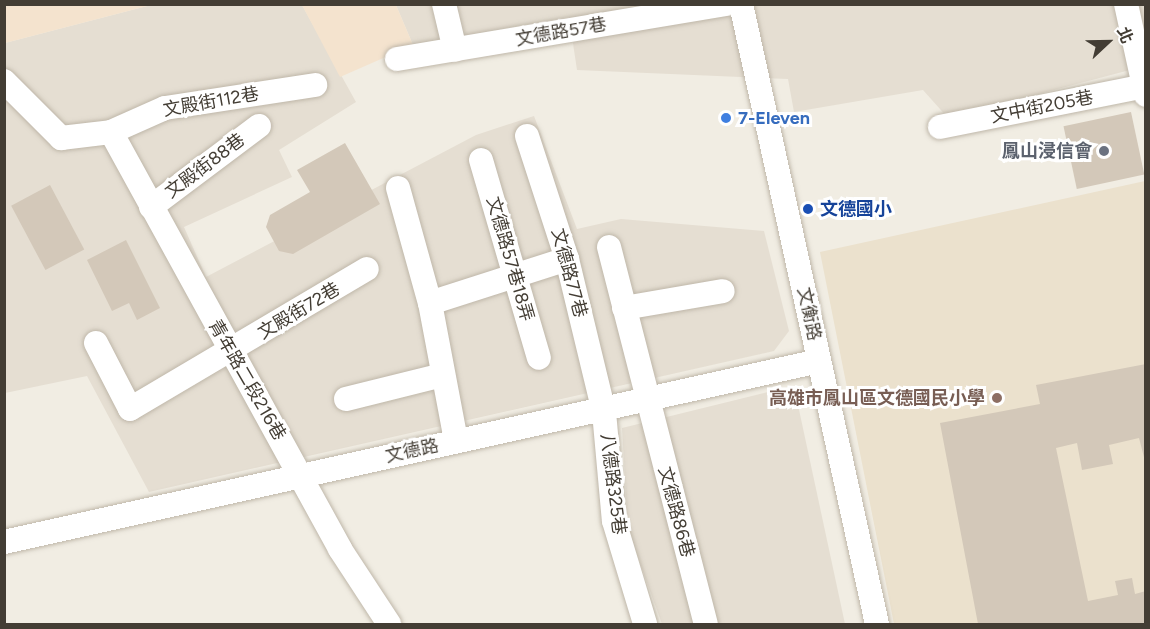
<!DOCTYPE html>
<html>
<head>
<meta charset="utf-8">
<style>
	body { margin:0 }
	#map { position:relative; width:1150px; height:629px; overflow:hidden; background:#f1ede3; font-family:Figtree,"Noto Sans TC",sans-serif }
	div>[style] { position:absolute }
	.residential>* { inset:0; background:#e5ded2 }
	.commercial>* { inset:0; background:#f4e3ce }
	.education>* { inset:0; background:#ebe1cd }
	.building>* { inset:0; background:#d3c8b9; transform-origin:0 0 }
	.roads { filter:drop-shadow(0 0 2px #bfb7a9) drop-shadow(0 0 2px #bfb7a9) }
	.minor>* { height:24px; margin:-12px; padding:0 12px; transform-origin:12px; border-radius:12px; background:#fff }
	.dots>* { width:16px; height:16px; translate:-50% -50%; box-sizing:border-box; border:3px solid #fff; border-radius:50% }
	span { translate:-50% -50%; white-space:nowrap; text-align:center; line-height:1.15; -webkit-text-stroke:6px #fff; paint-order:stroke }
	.street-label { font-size:18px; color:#433d34 }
	.shop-label { font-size:18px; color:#366cbe; font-weight:700 }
	.left { translate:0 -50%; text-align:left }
	.worship-label { font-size:18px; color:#5b616d; font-weight:700 }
	.right { translate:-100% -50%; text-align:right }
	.transit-label { font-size:18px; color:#164399; font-weight:700 }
	.education-label { font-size:18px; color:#785e54; font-weight:700 }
	.frame { position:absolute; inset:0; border:6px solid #433d34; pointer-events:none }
	.north { position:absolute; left:1078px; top:12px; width:60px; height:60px; -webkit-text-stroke:4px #fff; paint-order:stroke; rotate:68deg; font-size:16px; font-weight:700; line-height:24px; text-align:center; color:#433d34 }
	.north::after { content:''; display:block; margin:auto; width:21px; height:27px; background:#433d34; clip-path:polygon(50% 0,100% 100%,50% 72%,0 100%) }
</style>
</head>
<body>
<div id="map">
	<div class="residential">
		<i style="clip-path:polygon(151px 5px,302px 5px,356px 102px,279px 150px,292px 177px,184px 227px,206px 277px,476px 135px,534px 116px,577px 229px,621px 219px,764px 231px,789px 331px,774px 351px,149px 492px,87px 376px,5px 393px,5px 43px)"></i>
		<i style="clip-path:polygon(396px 5px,1145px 5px,1145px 66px,948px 118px,923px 90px,794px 112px,788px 79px,577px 70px,569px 17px,413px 45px)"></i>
		<i style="clip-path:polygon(776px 390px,798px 405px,845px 624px,662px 624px,628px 530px,622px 428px)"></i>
	</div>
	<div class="commercial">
		<i style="clip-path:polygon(5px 4px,151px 4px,151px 5px,5px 43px)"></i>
		<i style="clip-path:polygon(302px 5px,396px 5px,413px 45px,340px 77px)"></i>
	</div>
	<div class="education">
		<i style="clip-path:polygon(1145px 181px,1145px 624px,894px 624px,820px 252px)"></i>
	</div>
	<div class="building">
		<i style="left:1131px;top:112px;width:64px;height:69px;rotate:78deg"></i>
		<i style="clip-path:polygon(345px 143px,380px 204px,293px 254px,279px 251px,266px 227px,270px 215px,310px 192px,297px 170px)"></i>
		<i style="left:50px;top:185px;width:73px;height:44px;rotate:62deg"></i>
		<i style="clip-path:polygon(126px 240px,160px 308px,137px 320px,129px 303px,112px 311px,87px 260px)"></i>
		<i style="clip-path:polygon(1146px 364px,1146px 465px,1139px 438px,1109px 445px,1113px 464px,1082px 470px,1077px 443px,1056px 448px,1088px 601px,1118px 595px,1115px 581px,1132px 578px,1135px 594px,1146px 591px,1146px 624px,978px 624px,940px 423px,1040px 404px,1036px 385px)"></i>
	</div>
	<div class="roads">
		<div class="minor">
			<i style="left:444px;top:4px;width:47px;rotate:76.6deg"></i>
			<i style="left:741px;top:4px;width:635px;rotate:77.63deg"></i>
			<i style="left:1126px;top:4px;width:93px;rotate:77.6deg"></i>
			<i style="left:397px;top:59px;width:334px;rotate:-9.5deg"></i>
			<i style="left:4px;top:81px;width:81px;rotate:45deg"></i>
			<i style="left:61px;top:138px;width:50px;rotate:-6.8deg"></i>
			<i style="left:111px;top:132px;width:59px;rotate:-24deg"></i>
			<i style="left:165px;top:108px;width:152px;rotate:-8.7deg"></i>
			<i style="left:940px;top:127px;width:210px;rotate:-11.3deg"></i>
			<i style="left:111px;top:132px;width:476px;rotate:61.2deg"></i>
			<i style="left:340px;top:549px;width:90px;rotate:56.8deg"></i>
			<i style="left:527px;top:136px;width:129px;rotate:72deg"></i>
			<i style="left:567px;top:259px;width:157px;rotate:76.4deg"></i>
			<i style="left:604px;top:412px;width:109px;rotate:84.8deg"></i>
			<i style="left:614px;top:521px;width:108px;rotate:73.2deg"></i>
			<i style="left:481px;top:160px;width:206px;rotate:73.7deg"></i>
			<i style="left:398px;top:188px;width:119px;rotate:74.5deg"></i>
			<i style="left:430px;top:303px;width:140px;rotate:79.3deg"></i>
			<i style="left:151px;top:207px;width:135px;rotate:-36.9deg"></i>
			<i style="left:609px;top:247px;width:389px;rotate:75.6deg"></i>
			<i style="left:430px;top:303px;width:144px;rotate:-17.8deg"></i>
			<i style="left:624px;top:308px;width:100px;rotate:-9.7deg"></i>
			<i style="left:96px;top:343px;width:74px;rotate:62.7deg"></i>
			<i style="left:130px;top:409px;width:275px;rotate:-30.6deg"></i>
			<i style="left:346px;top:399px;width:99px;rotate:-14deg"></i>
			<i style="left:4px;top:542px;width:835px;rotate:-12.52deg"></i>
		</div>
	</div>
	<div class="dots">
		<i style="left:726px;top:118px;background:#3f7fe0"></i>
		<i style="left:1104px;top:151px;background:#6b7280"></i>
		<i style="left:808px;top:209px;background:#1a4fb4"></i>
		<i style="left:997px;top:398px;background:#8d6e63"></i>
	</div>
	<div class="street-label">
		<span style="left:561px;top:32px;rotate:-10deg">文德路57巷</span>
		<span style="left:211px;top:102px;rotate:-10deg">文殿街112巷</span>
		<span style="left:1042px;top:107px;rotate:-11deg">文中街205巷</span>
		<span style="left:205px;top:166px;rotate:-37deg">文殿街88巷</span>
		<span style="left:510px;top:259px;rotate:74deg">文德路57巷18弄</span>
		<span style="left:569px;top:273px;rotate:75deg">文德路77巷</span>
		<span style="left:299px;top:311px;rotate:-31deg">文殿街72巷</span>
		<span style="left:809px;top:314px;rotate:78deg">文衡路</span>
		<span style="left:247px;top:380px;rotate:60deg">青年路二段216巷</span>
		<span style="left:412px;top:451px;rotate:-12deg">文德路</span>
		<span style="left:613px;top:484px;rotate:83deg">八德路325巷</span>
		<span style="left:676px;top:512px;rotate:75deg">文德路86巷</span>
	</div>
	<div class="shop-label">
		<span class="left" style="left:738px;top:118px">7-Eleven</span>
	</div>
	<div class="worship-label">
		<span class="right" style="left:1092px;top:151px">鳳山浸信會</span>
	</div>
	<div class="transit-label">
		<span class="left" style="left:820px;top:209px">文德國小</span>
	</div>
	<div class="education-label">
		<span class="right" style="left:985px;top:398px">高雄市鳳山區文德國民小學</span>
	</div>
	<div class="frame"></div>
	<div class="north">北</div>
</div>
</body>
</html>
